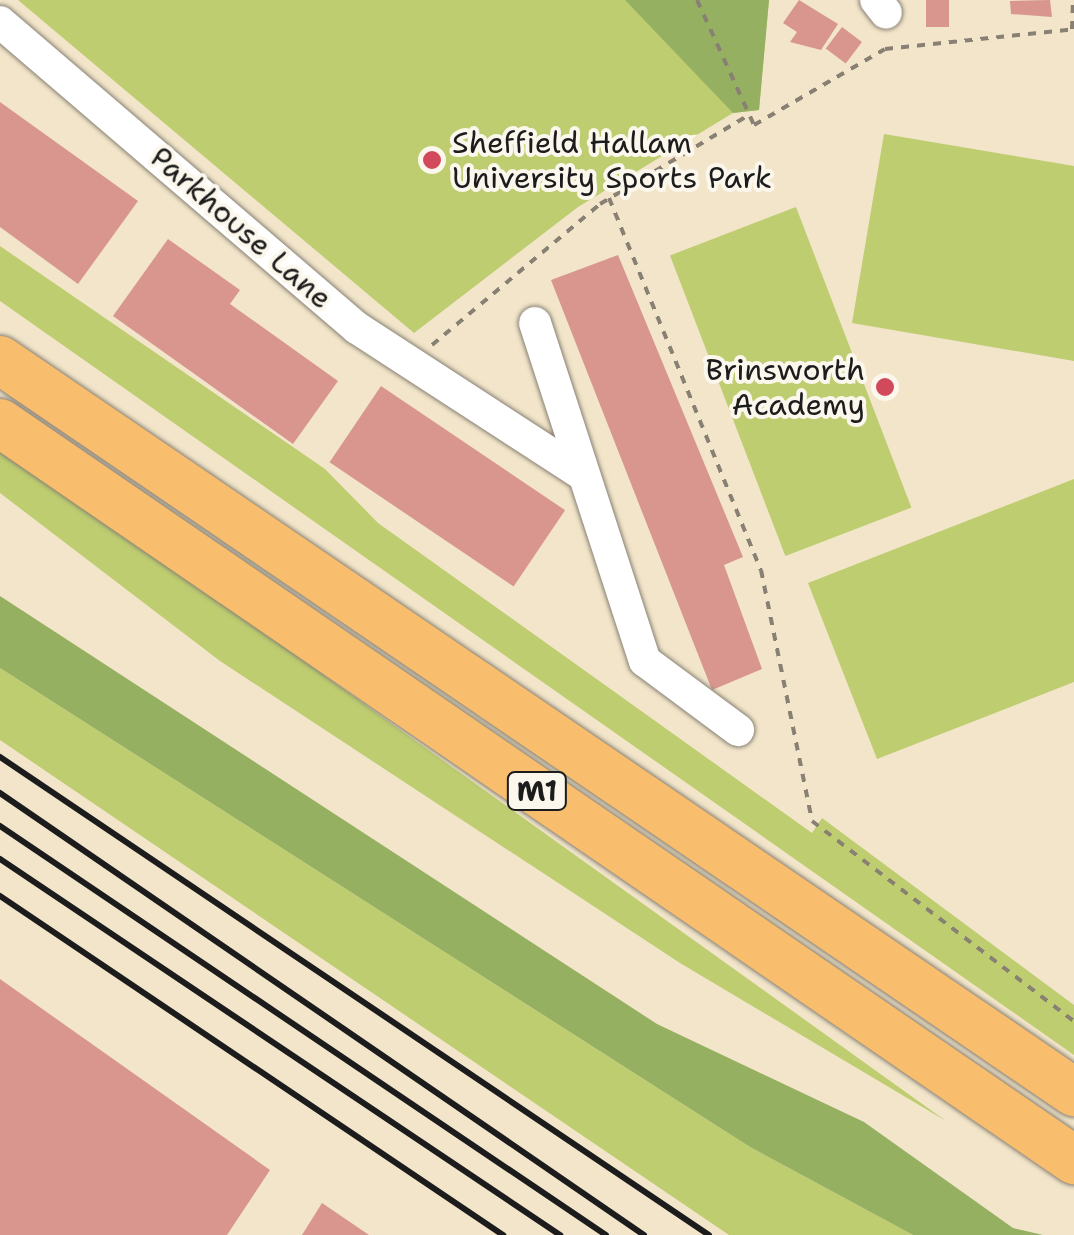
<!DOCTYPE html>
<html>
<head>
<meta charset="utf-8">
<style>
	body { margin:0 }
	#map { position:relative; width:1074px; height:1235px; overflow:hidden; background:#f2e5ca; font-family:"Shantell Sans",sans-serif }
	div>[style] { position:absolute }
	.green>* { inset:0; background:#becd70; transform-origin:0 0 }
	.forest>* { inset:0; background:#96b062 }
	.building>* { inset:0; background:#d8968e; transform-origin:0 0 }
	.path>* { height:4px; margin-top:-2px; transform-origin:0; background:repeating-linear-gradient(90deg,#878073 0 8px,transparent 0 16px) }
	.roads { filter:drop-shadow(0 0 2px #878073) drop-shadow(0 0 2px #878073) }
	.minor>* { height:32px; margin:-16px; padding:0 16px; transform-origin:16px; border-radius:16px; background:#fff }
	.highway>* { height:48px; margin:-24px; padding:0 24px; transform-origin:24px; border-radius:24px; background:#f9be6d }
	.rail>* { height:6px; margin:-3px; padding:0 3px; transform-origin:3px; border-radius:3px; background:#1c1c1c }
	.dots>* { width:28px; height:28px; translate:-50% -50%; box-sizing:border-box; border:5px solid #fbf7ec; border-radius:50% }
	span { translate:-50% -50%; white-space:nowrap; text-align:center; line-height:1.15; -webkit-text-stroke:8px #fbf7ec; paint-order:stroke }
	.shield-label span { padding:2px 8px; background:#fbf7ec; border:2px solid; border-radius:8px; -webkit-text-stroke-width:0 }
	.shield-label { font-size:28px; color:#1c1c1c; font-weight:700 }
	.poi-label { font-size:30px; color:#1c1c1c }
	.left { translate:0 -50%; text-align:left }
	.right { translate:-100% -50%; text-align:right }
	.street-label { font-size:30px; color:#1c1c1c }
</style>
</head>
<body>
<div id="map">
	<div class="green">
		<i style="clip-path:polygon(18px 0,769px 0,759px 110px,733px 113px,578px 207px,414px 333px)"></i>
		<i style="clip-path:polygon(884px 134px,1074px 166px,1074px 361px,852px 323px)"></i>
		<i style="left:796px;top:207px;width:322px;height:135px;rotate:69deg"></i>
		<i style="clip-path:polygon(0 246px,325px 469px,378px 523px,812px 833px,822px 818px,1074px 1005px,1074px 1055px,0 301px)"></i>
		<i style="clip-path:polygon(0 447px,134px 539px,946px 1121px,680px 963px,220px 661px,0 493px)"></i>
		<i style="clip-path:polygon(1074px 479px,1074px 682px,877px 759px,808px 583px)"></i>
		<i style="clip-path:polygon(0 668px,750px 1147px,913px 1235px,729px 1235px,0 740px)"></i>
	</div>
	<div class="forest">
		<i style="clip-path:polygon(625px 0,769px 0,759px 110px,733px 113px)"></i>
		<i style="clip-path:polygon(0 596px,657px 1024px,864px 1122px,1013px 1228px,1043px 1235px,913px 1235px,750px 1147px,0 668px)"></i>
	</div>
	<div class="building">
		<i style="clip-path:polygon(799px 0,838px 24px,821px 50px,790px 42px,797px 32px,783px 23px)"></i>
		<i style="left:926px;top:0;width:23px;height:27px"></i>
		<i style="clip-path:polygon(1050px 0,1052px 17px,1011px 14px,1010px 1px)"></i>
		<i style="left:842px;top:27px;width:25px;height:27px;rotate:37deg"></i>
		<i style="clip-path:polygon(0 102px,138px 201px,78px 284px,0 227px)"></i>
		<i style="clip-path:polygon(168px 239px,240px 290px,230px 304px,338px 381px,293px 444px,113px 316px)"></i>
		<i style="clip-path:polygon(618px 255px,743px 557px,724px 565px,762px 669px,712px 690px,551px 280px)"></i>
		<i style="left:381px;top:386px;width:222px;height:92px;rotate:34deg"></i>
		<i style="clip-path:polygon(0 979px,270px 1170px,227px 1235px,0 1235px)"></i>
		<i style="clip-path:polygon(322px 1203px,369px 1235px,302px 1235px)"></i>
	</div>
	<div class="path">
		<i style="left:697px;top:0;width:137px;rotate:65.5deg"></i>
		<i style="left:754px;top:125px;width:151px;rotate:-30.1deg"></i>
		<i style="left:885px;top:49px;width:190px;rotate:-6deg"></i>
		<i style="left:1072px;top:29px;width:29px;rotate:-88deg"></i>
		<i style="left:609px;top:198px;width:402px;rotate:67.8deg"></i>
		<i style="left:761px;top:570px;width:256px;rotate:78.5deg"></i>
		<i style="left:812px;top:821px;width:330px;rotate:37.4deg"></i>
		<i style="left:432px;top:345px;width:219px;rotate:-40deg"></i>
		<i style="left:600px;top:204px;width:171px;rotate:-30.9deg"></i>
	</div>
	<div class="roads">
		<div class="minor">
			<i style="left:876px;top:0;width:16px;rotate:52deg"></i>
			<i style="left:0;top:22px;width:470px;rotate:40.6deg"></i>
			<i style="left:357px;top:328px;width:268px;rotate:33deg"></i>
			<i style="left:535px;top:323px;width:355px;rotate:72deg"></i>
			<i style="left:645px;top:661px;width:116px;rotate:36.6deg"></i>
		</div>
		<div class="highway">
			<i style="left:0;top:360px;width:1300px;rotate:34.28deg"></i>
			<i style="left:0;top:423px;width:1303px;rotate:34.46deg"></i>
		</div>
	</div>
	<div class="rail">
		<i style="left:0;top:757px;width:855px;rotate:33.99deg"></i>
		<i style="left:0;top:793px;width:781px;rotate:34.46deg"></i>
		<i style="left:0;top:826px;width:731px;rotate:34.02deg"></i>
		<i style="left:0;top:859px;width:675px;rotate:33.88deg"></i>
		<i style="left:0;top:896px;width:607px;rotate:33.98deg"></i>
	</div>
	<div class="dots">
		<i style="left:432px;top:160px;background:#d1495b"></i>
		<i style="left:885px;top:387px;background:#d1495b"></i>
	</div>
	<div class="shield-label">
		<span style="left:537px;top:791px">M1</span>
	</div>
	<div class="poi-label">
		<span class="left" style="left:452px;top:160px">Sheffield Hallam<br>University Sports Park</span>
		<span class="right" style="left:865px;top:387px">Brinsworth<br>Academy</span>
	</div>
	<div class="street-label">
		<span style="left:241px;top:228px;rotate:41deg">Parkhouse Lane</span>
	</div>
</div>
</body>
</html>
